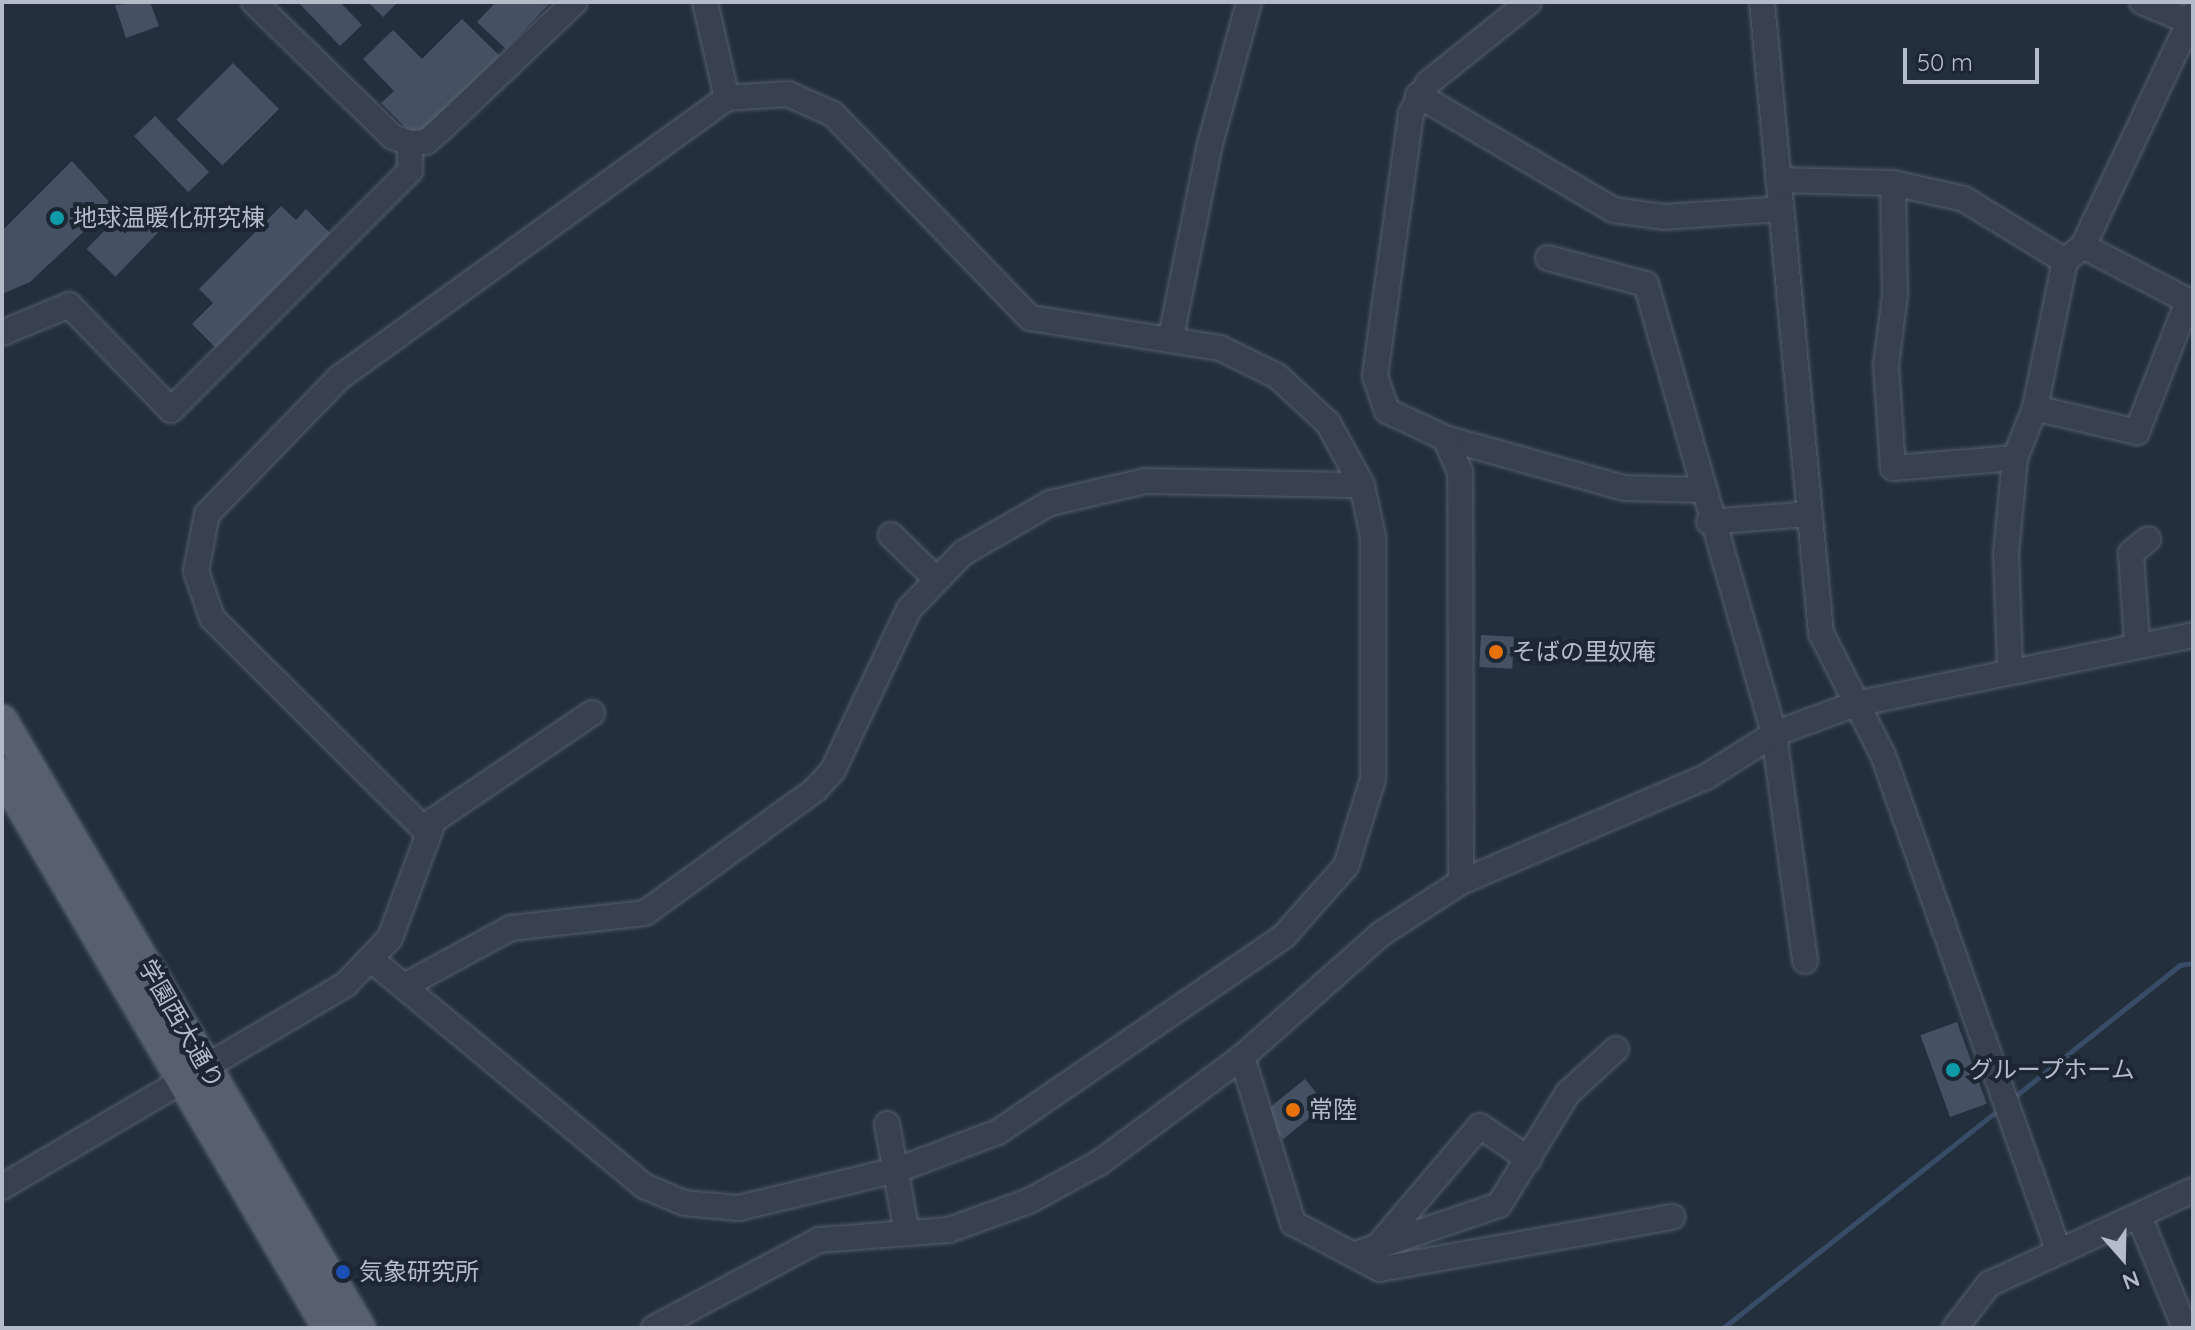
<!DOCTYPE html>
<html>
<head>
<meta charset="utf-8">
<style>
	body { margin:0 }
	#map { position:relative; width:2195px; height:1330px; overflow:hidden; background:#242f3e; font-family:Quicksand,"Noto Sans JP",sans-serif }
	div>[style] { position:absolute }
	.stream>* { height:5px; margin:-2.5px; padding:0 2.5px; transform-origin:2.5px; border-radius:2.5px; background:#394c67 }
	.building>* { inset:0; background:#455162; transform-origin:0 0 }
	.roads { filter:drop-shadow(0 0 2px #565f6c) drop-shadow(0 0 2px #565f6c) }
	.minor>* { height:24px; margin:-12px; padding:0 12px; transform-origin:12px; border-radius:12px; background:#38414e }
	.major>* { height:30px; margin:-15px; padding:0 15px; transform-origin:15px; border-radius:15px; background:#56606e }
	.dots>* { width:22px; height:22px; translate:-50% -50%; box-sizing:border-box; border:4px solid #1d2633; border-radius:50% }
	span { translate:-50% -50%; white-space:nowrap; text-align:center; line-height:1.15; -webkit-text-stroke:8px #1d2633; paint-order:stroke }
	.poi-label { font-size:24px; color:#b4bcc9 }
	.left { translate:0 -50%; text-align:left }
	.street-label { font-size:24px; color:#b4bcc9 }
	.frame { position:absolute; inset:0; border:4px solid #b4bcc9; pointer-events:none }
	.north { position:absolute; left:2083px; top:1218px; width:80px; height:80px; -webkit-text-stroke:6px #1d2633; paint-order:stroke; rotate:160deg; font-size:22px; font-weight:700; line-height:32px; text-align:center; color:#b4bcc9 }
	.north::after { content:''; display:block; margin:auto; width:28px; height:36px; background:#b4bcc9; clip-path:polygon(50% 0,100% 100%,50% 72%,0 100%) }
	.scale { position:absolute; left:1903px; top:48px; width:136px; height:36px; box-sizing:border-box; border:4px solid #b4bcc9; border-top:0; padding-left:10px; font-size:24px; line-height:28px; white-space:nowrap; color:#b4bcc9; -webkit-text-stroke:6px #1d2633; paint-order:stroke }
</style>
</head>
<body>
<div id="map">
	<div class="stream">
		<i style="left:2014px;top:1097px;width:212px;rotate:-38.5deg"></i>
		<i style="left:2180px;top:965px;width:13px;rotate:-9deg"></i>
		<i style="left:1723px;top:1328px;width:350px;rotate:-38.4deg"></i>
	</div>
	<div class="building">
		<i style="clip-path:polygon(150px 2px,159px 26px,126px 38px,115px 5px)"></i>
		<i style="clip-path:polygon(298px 2px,340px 2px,362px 25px,340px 46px)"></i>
		<i style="clip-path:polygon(368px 2px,398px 2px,383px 17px)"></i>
		<i style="clip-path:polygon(496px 2px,551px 2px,506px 49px,477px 22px)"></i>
		<i style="clip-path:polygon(462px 19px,500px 56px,417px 139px,381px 103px,394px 91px,363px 59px,393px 30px,422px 59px)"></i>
		<i style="left:233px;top:63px;width:65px;height:80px;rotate:45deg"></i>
		<i style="left:155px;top:116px;width:78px;height:29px;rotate:46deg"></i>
		<i style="clip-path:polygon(72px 161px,112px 205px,30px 282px,2px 294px,2px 231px)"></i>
		<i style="left:129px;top:205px;width:40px;height:61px;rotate:44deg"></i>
		<i style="clip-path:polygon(281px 206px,296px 220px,306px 209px,332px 235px,219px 351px,192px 324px,213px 303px,199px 289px)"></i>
		<i style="left:1481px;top:635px;width:33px;height:32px;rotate:3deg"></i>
		<i style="left:1957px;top:1022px;width:87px;height:39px;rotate:70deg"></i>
		<i style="left:1305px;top:1079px;width:33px;height:55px;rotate:51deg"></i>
	</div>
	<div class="roads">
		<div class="minor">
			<i style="left:254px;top:2px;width:194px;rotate:44.2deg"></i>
			<i style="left:393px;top:137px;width:18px;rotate:19deg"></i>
			<i style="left:410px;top:143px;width:16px;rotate:-4deg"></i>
			<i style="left:426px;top:142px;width:21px;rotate:-41deg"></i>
			<i style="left:442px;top:128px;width:183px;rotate:-43.5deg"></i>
			<i style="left:705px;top:2px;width:98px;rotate:77.1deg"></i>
			<i style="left:1762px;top:2px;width:634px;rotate:84.66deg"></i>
			<i style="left:1821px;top:633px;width:137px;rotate:63.1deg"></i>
			<i style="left:1883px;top:755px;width:522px;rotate:70.52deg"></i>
			<i style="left:2142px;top:2px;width:55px;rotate:22.4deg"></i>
			<i style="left:1418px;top:95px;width:226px;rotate:30.5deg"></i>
			<i style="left:1613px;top:210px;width:51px;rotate:7.8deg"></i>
			<i style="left:1664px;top:217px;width:116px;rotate:-3.9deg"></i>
			<i style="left:1778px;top:180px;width:115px;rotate:1.5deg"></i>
			<i style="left:1893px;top:183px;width:73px;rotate:12.7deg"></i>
			<i style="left:1964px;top:199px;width:119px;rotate:31.5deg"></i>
			<i style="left:2065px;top:261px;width:23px;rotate:-40deg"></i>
			<i style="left:2083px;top:246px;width:119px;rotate:27.6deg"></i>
			<i style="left:2188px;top:301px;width:141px;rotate:111.3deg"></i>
			<i style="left:2137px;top:432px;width:105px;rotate:-166.8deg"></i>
			<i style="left:1893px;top:183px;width:112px;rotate:89deg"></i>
			<i style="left:1895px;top:295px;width:71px;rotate:97.3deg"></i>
			<i style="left:1886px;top:365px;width:103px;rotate:86.1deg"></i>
			<i style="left:1893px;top:468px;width:122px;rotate:-4.7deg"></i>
			<i style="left:2083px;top:246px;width:257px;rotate:-64.6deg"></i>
			<i style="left:1548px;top:258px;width:101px;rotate:14.9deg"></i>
			<i style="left:1646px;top:284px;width:468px;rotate:74.1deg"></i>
			<i style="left:1774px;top:734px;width:229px;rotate:82.2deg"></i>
			<i style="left:2px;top:333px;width:73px;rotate:-22.7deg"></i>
			<i style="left:69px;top:305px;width:146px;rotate:45.8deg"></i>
			<i style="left:171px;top:410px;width:338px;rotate:-45deg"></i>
			<i style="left:410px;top:171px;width:28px;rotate:-90deg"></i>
			<i style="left:1171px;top:337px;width:197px;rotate:-78.6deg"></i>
			<i style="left:1210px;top:144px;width:147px;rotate:-74.6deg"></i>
			<i style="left:1445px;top:438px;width:186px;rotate:15.6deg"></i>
			<i style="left:1624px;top:488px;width:78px;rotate:1.5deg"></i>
			<i style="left:1709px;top:522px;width:99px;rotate:-4.6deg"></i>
			<i style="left:891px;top:535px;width:62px;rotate:44.3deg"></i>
			<i style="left:2137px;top:642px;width:89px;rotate:-93.9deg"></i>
			<i style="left:2131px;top:553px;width:22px;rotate:-39deg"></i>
			<i style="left:2010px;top:667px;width:113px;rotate:-92deg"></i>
			<i style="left:2006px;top:554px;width:96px;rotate:-84.6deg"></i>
			<i style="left:2015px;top:458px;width:54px;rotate:-68.2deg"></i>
			<i style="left:2035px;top:408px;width:150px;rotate:-78.5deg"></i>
			<i style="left:1461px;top:882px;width:410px;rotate:-90.1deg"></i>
			<i style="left:1460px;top:472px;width:37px;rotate:-114deg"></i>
			<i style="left:1445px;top:438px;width:64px;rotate:-155deg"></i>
			<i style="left:1387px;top:411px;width:37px;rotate:-109deg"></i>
			<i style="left:1375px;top:376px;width:265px;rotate:-82.2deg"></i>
			<i style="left:1411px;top:113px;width:34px;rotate:-60deg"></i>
			<i style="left:1428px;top:83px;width:129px;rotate:-38.7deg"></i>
			<i style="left:373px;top:961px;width:352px;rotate:39.7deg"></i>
			<i style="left:644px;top:1186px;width:43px;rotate:23deg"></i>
			<i style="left:684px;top:1203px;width:55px;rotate:5.2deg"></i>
			<i style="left:739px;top:1208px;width:166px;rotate:-13.6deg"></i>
			<i style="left:900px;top:1169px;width:105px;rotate:-20.7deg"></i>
			<i style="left:998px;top:1132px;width:347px;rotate:-34.4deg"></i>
			<i style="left:1284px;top:936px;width:94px;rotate:-48.5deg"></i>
			<i style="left:1346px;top:866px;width:91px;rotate:-72.8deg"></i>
			<i style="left:1373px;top:779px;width:242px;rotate:-90deg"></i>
			<i style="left:1373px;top:537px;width:53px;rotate:-101.9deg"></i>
			<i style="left:1362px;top:485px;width:71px;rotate:-118.7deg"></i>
			<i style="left:1328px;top:423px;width:69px;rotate:-137.3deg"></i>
			<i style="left:1277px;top:376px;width:64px;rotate:-153.8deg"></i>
			<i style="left:1220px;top:348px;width:192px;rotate:-171deg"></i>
			<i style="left:1030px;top:318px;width:284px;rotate:-134deg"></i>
			<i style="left:833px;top:114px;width:49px;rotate:-156deg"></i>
			<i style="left:788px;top:94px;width:61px;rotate:176.2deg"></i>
			<i style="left:727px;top:98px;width:478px;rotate:144.2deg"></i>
			<i style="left:339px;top:378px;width:190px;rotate:134.1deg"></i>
			<i style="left:207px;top:514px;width:58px;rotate:100.9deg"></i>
			<i style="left:196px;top:571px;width:50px;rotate:71.2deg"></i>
			<i style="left:212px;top:618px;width:303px;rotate:44.9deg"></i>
			<i style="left:404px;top:986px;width:122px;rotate:-28.5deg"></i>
			<i style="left:511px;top:928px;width:135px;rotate:-6.4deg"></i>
			<i style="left:645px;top:913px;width:210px;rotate:-35.9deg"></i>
			<i style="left:815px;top:790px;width:27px;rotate:-48deg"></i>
			<i style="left:833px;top:770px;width:178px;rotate:-64.7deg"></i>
			<i style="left:909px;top:609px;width:78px;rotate:-46deg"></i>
			<i style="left:963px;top:553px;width:100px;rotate:-29.9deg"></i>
			<i style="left:1050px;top:503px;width:98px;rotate:-13deg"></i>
			<i style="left:1145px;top:481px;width:217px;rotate:1.1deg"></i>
			<i style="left:1242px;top:1057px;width:174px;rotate:72.9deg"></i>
			<i style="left:1293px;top:1223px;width:98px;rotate:27.9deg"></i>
			<i style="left:1380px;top:1269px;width:297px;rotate:-10.1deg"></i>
			<i style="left:887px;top:1124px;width:111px;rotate:79.6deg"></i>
			<i style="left:2px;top:1187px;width:398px;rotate:-30.5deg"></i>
			<i style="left:345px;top:985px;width:65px;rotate:-46.2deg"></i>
			<i style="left:390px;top:938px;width:126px;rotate:-69.6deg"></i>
			<i style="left:434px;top:820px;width:191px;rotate:-34.1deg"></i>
			<i style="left:2139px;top:1216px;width:121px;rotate:67.7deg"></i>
			<i style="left:1382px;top:1241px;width:151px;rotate:-49.6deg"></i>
			<i style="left:1480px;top:1126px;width:59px;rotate:34deg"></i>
			<i style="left:1358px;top:1253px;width:149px;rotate:-18.8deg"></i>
			<i style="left:1499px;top:1205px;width:132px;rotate:-58.4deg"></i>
			<i style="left:1568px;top:1093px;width:65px;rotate:-42.5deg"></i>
			<i style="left:654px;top:1328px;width:187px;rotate:-28.1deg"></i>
			<i style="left:819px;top:1240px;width:130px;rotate:-4.4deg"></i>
			<i style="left:949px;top:1230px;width:85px;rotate:-19.9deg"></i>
			<i style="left:1029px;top:1201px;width:80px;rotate:-28.5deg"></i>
			<i style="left:1099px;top:1163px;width:178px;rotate:-36.5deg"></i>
			<i style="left:1242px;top:1057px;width:186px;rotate:-41.5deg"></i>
			<i style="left:1381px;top:934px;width:95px;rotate:-33deg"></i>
			<i style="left:1461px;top:882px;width:267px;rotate:-23.2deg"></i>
			<i style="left:1706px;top:777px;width:80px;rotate:-32.3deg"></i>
			<i style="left:1774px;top:734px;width:86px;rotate:-20.3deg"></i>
			<i style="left:1855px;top:704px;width:345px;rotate:-11.5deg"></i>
			<i style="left:1955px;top:1328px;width:56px;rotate:-52.3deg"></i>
			<i style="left:1989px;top:1284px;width:225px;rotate:-24.7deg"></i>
		</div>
		<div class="major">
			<i style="left:2px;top:720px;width:706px;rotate:59.51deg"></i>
			<i style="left:2px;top:774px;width:643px;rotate:59.53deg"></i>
		</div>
	</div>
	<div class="dots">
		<i style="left:57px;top:218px;background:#0f9aa8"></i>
		<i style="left:1496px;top:652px;background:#e8710a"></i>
		<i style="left:1953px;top:1070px;background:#0f9aa8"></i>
		<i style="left:1293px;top:1110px;background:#e8710a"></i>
		<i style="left:343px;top:1272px;background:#1a4fb4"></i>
	</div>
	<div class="poi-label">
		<span class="left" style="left:73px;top:218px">地球温暖化研究棟</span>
		<span class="left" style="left:1512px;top:652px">そばの里奴庵</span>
		<span class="left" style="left:1969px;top:1070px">グループホーム</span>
		<span class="left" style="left:1309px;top:1110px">常陸</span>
		<span class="left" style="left:359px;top:1272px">気象研究所</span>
	</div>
	<div class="street-label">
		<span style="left:181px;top:1024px;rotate:60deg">学園西大通り</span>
	</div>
	<div class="frame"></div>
	<div class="north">N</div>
	<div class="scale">50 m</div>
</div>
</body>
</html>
